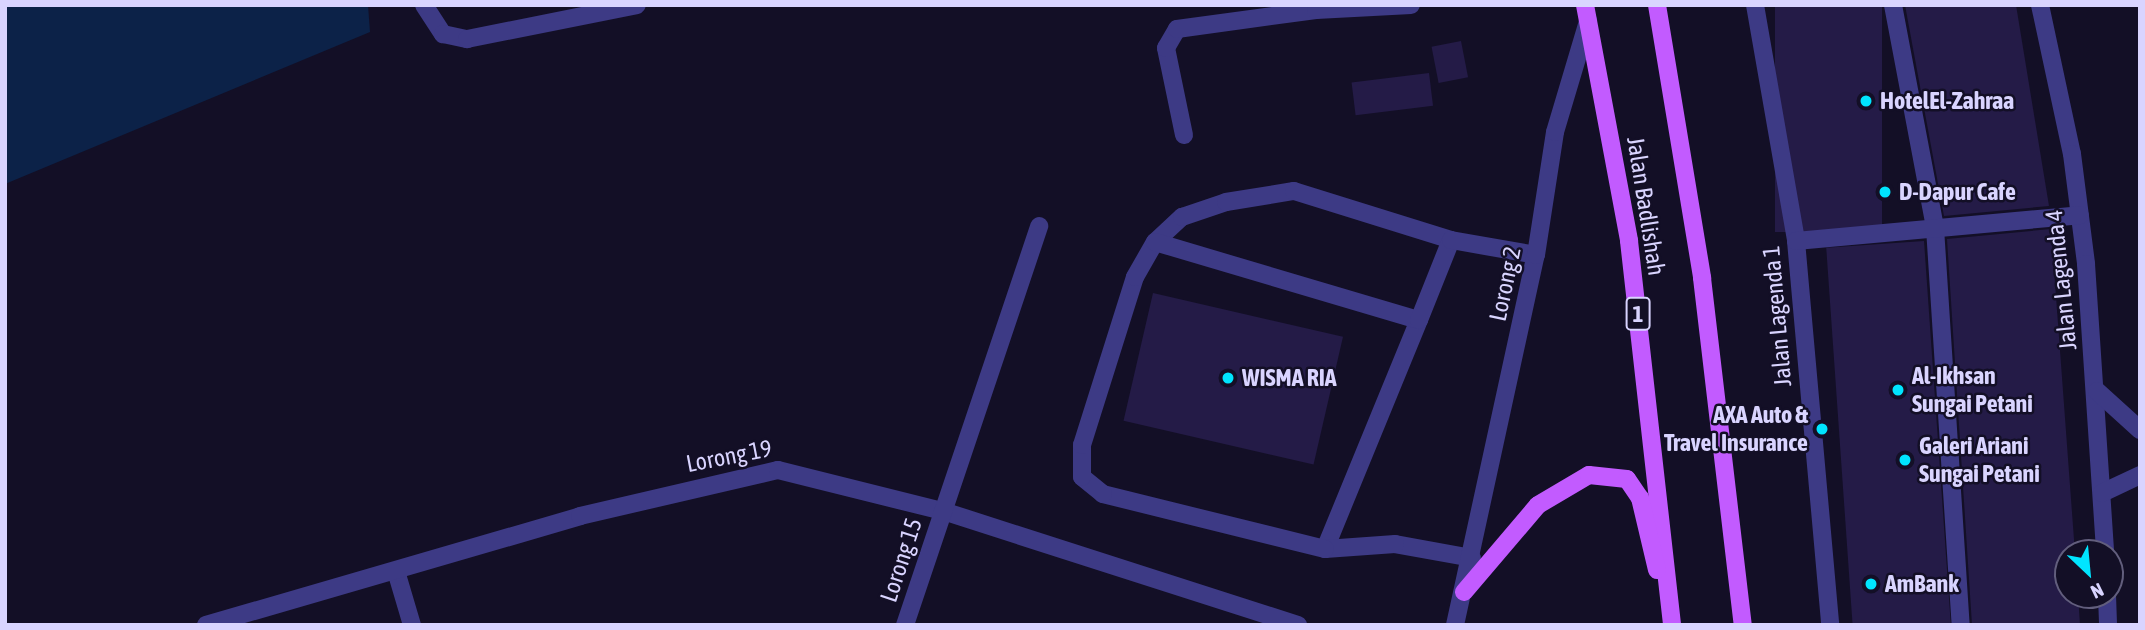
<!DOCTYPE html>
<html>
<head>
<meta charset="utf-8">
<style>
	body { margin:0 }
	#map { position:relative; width:2145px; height:630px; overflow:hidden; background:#130f26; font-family:"Asap Condensed",sans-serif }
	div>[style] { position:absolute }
	.water>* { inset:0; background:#0c2248 }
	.building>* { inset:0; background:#241b47; transform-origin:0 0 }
	.minor>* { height:18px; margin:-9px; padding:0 9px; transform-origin:9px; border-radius:9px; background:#3d3a85 }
	.major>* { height:18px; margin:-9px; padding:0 9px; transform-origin:9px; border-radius:9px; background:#c25bff }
	.dots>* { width:19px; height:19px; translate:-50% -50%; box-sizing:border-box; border:4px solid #130f26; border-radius:50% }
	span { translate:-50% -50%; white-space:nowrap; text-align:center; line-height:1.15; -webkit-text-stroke:5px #130f26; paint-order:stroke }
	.shield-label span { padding:2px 5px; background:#130f26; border:2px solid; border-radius:5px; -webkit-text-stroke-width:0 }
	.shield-label { font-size:23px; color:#d9d4ff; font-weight:700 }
	.poi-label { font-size:24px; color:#d9d4ff; font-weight:700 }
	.left { translate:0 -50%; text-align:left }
	.right { translate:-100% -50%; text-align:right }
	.street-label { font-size:24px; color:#d9d4ff }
	.frame { position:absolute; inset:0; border:7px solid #d9d4ff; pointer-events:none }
	.north { position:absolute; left:2054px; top:539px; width:70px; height:70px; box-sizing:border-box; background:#130f26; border:2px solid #625e7d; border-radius:50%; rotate:154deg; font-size:19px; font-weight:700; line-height:28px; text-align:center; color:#d9d4ff }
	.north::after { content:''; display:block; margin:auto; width:24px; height:32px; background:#00e5ff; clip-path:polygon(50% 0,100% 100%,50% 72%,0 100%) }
</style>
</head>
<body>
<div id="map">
	<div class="water">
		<i style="clip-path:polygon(5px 5px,368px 5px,370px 32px,5px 184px)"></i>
	</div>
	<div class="building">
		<i style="left:1775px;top:5px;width:107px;height:227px"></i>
		<i style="clip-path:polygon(1905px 5px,2016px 5px,2049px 206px,1944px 216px)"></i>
		<i style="left:1461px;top:41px;width:37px;height:30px;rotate:79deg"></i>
		<i style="left:1429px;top:73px;width:33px;height:78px;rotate:83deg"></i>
		<i style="clip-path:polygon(2051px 229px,2075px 553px,2068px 553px,2068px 595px,2078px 595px,2080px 625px,1972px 625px,1947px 239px)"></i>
		<i style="left:1924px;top:241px;width:385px;height:98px;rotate:86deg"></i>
		<i style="left:1153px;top:293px;width:195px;height:131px;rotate:13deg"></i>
	</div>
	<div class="minor">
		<i style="left:424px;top:5px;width:35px;rotate:57deg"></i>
		<i style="left:443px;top:34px;width:25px;rotate:12deg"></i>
		<i style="left:467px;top:39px;width:173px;rotate:-11.3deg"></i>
		<i style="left:1755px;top:5px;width:240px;rotate:80.1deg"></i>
		<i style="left:1796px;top:241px;width:386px;rotate:84.9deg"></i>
		<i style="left:1893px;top:5px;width:227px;rotate:79.3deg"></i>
		<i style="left:1935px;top:228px;width:398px;rotate:86.3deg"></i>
		<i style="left:2040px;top:5px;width:152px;rotate:77.9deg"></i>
		<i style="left:2072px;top:154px;width:111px;rotate:82.7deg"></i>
		<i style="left:2086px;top:264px;width:290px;rotate:86.2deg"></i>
		<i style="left:1184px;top:135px;width:89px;rotate:-101.7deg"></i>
		<i style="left:1166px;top:48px;width:22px;rotate:-60deg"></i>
		<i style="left:1177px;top:29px;width:140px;rotate:-7.8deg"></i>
		<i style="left:1316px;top:10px;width:95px;rotate:-3deg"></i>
		<i style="left:1796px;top:241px;width:285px;rotate:-5.2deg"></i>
		<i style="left:1155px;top:242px;width:37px;rotate:-43deg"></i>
		<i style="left:1182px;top:217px;width:46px;rotate:-18.8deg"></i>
		<i style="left:1226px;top:202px;width:69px;rotate:-9.2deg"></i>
		<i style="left:1294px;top:191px;width:164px;rotate:17.3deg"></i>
		<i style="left:2097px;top:391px;width:58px;rotate:42.2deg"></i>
		<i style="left:2102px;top:493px;width:42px;rotate:-25.3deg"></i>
		<i style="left:1325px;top:549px;width:248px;rotate:-67.7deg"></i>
		<i style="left:1472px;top:558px;width:78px;rotate:-169.7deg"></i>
		<i style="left:1395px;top:544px;width:70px;rotate:175.9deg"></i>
		<i style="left:1325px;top:549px;width:229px;rotate:-166.1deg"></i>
		<i style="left:1103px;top:494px;width:27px;rotate:-141deg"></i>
		<i style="left:1082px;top:477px;width:32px;rotate:-90deg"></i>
		<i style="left:1082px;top:445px;width:176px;rotate:-72.5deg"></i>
		<i style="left:1135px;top:277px;width:40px;rotate:-60.3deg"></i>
		<i style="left:1155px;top:242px;width:275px;rotate:16.5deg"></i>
		<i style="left:1419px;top:320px;width:86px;rotate:-68.2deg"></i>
		<i style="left:1451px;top:240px;width:86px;rotate:10deg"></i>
		<i style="left:396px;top:571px;width:56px;rotate:73.5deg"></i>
		<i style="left:2107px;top:595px;width:30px;rotate:88deg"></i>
		<i style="left:206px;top:625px;width:390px;rotate:-16.2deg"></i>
		<i style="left:580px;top:516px;width:203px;rotate:-13.1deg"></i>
		<i style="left:778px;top:470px;width:170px;rotate:14deg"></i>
		<i style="left:943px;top:511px;width:373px;rotate:17.8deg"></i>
		<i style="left:905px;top:625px;width:421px;rotate:-71.4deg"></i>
		<i style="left:1455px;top:625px;width:379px;rotate:-77.7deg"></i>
		<i style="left:1536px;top:255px;width:124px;rotate:-81.2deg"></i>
		<i style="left:1555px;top:132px;width:116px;rotate:-73.4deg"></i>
	</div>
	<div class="major">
		<i style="left:1585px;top:5px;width:240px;rotate:79.4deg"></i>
		<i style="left:1629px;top:241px;width:386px;rotate:83.6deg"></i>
		<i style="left:1657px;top:5px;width:277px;rotate:80.6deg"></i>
		<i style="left:1702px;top:278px;width:349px;rotate:83.3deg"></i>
		<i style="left:1464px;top:592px;width:114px;rotate:-49.6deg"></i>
		<i style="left:1538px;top:505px;width:59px;rotate:-30.5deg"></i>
		<i style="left:1589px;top:475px;width:38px;rotate:6deg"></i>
		<i style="left:1627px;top:479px;width:23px;rotate:56deg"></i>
		<i style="left:1640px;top:498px;width:74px;rotate:76.7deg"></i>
	</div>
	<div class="dots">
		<i style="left:1866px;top:101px;background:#00e5ff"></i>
		<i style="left:1885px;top:192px;background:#00e5ff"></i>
		<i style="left:1228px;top:378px;background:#00e5ff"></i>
		<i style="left:1898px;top:390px;background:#00e5ff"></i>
		<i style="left:1822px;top:429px;background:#00e5ff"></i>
		<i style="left:1905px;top:460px;background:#00e5ff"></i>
		<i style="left:1871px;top:584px;background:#00e5ff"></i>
	</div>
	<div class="shield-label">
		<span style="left:1638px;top:314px">1</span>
	</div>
	<div class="poi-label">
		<span class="left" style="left:1880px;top:101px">HotelEl-Zahraa</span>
		<span class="left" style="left:1899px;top:192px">D-Dapur Cafe</span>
		<span class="left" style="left:1912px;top:390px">Al-Ikhsan<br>Sungai Petani</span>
		<span class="left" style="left:1242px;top:378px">WISMA RIA</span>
		<span class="right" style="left:1808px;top:429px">AXA Auto &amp;<br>Travel Insurance</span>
		<span class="left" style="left:1919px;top:460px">Galeri Ariani<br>Sungai Petani</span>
		<span class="left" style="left:1885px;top:584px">AmBank</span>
	</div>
	<div class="street-label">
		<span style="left:1646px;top:206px;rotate:81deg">Jalan Badlishah</span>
		<span style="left:2061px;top:280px;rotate:-96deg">Jalan Lagenda 4</span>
		<span style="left:1505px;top:284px;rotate:-78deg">Lorong 2</span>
		<span style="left:1777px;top:316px;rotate:-95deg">Jalan Lagenda 1</span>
		<span style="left:729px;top:456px;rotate:-11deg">Lorong 19</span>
		<span style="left:901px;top:560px;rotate:-72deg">Lorong 15</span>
	</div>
	<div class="frame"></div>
	<div class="north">N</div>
</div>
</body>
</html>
